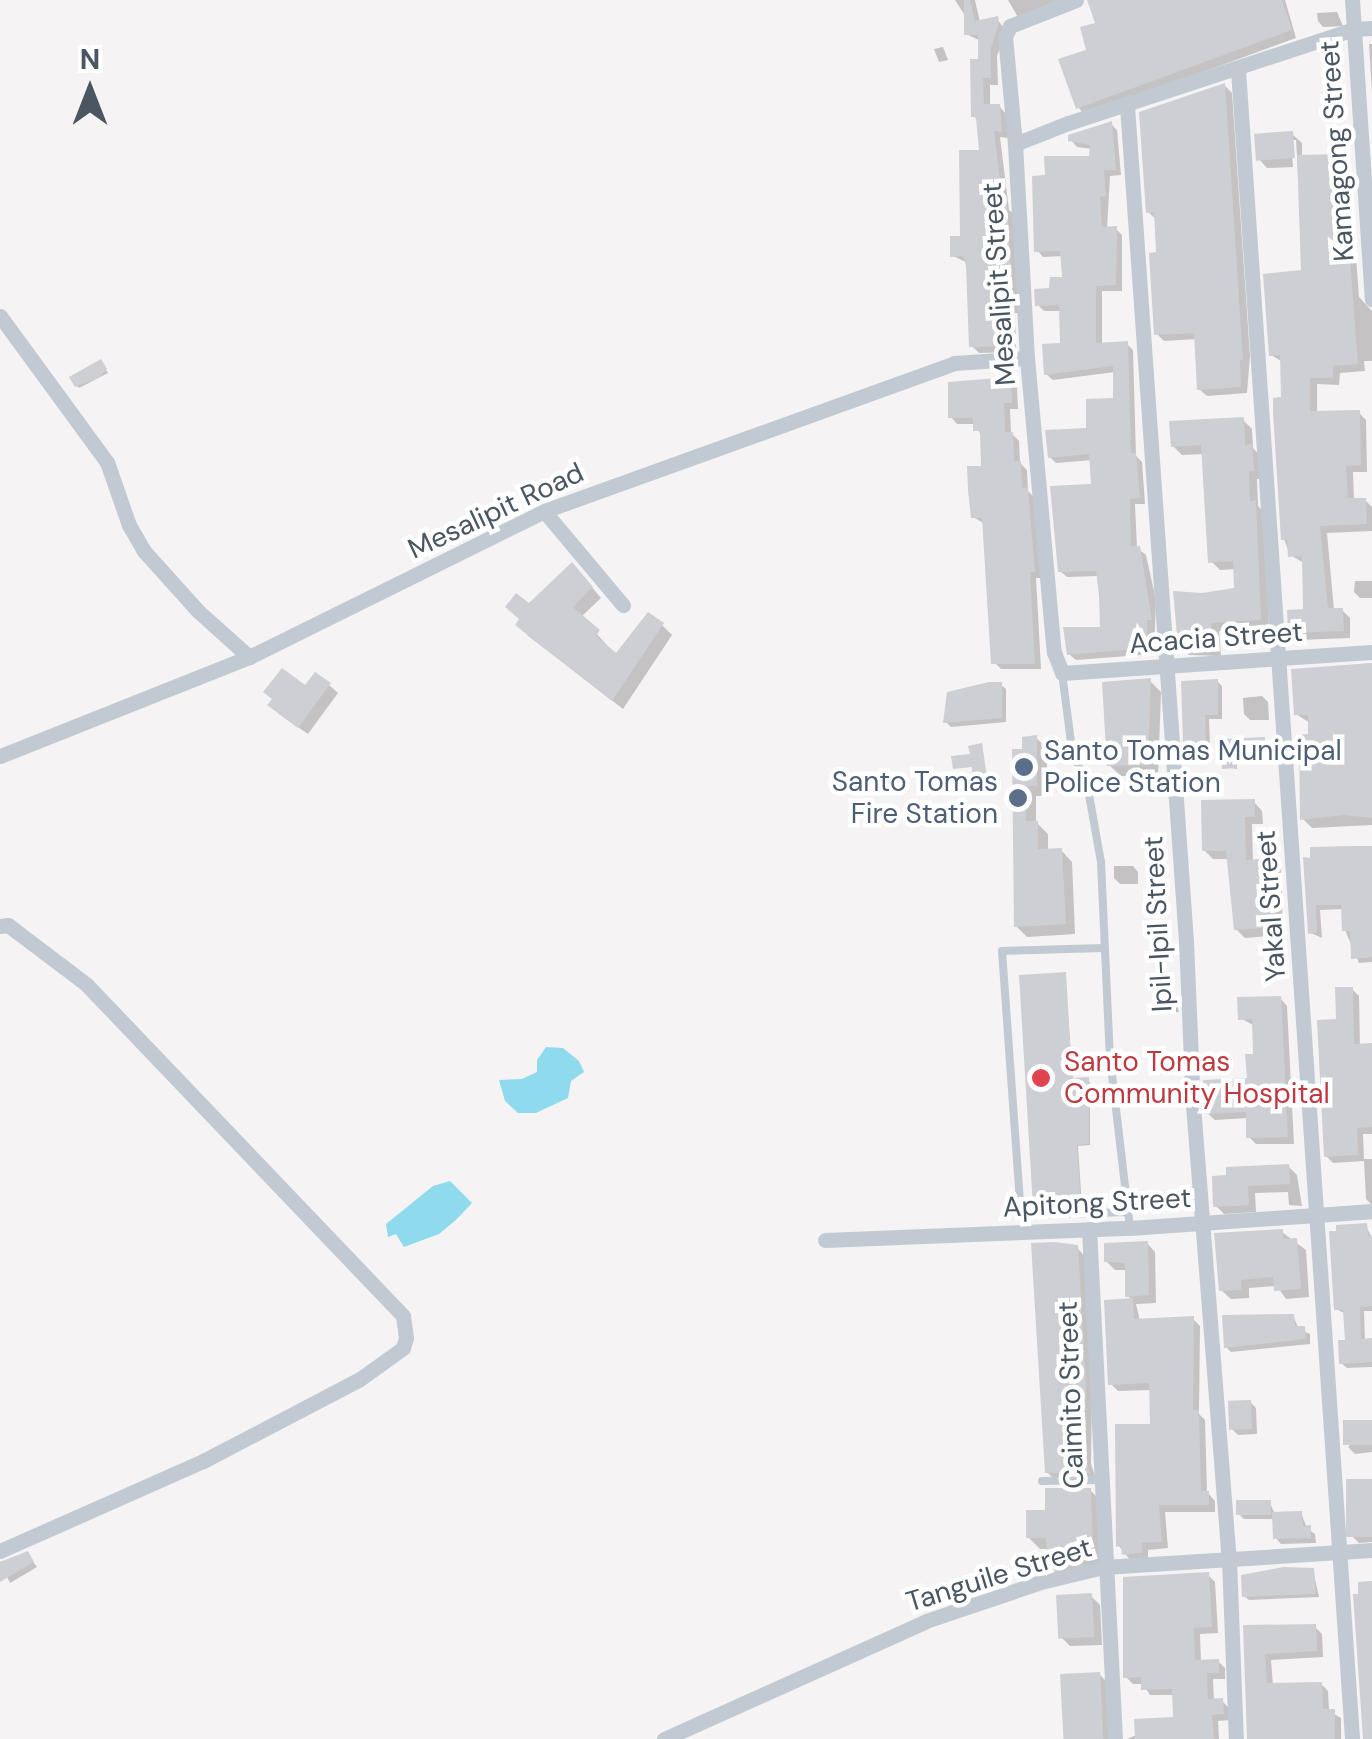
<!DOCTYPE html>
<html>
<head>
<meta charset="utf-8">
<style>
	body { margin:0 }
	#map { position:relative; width:1372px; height:1739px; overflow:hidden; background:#f5f3f3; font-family:"DM Sans",sans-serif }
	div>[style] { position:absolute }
	.water>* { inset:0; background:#90daee }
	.shadow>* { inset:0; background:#0003 }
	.building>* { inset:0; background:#cdcfd5; transform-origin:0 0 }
	.service>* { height:8px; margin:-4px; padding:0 4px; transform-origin:4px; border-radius:4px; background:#c1cad2 }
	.minor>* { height:15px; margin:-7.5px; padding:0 7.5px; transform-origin:7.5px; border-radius:7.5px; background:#c1cad2 }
	.dots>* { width:28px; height:28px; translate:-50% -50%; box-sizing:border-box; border:5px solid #fff; border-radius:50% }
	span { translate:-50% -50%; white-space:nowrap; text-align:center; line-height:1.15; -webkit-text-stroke:9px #fff; paint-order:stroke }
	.street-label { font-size:28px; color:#4a5661 }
	.service-label { font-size:28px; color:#4e5e75 }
	.left { translate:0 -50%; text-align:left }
	.right { translate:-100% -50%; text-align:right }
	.health-label { font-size:28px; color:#be3a42 }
	.north { position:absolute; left:40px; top:40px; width:100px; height:100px; -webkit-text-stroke:8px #fff; paint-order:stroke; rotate:0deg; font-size:28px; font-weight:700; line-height:40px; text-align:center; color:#4a5661 }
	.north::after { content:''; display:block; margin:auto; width:35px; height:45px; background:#4a5661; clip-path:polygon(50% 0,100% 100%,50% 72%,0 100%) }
</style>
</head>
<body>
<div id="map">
	<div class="water">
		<i style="clip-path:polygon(546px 1047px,563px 1048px,579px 1061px,584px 1072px,571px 1081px,568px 1098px,536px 1113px,518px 1113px,505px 1101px,499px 1080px,522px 1079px,537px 1072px,537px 1060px)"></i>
		<i style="clip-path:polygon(450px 1181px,472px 1203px,457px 1219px,439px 1234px,404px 1247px,396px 1234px,388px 1237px,386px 1224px,433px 1186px)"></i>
	</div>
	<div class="shadow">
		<i style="clip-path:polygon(955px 0,975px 0,980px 22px,997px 19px,1006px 31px,997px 56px,998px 85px,990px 85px,990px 106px,999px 106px,1006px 114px,1008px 138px,1000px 137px,1009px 210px,1014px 214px,1019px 313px,1015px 313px,1016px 352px,979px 353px,972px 346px,968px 263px,953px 256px,963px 238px,981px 153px,979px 122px,974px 116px,981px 41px,966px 34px,966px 17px)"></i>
		<i style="clip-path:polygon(1008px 0,1070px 0,1019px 19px)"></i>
		<i style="clip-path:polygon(1089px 0,1285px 0,1296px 38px,1085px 115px,1078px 107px,1098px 24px)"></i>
		<i style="clip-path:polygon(1337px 12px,1343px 26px,1323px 27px,1318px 21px,1317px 13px)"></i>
		<i style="clip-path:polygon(1369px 44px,1372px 44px,1372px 93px)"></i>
		<i style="clip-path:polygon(943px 47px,948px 60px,939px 62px,934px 49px)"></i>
		<i style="clip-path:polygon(1225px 86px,1232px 93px,1250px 356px,1247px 393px,1207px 396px,1199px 389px,1197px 339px,1164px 341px,1157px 334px,1157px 220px,1148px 212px)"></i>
		<i style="clip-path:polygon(1111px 124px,1117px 130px,1121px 175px,1110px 176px,1107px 229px,1116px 229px,1122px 235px,1122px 291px,1102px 291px,1102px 345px,1127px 344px,1133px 350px,1136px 456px,1142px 462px,1145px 504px,1135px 504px,1137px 548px,1146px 555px,1156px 600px,1154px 654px,1076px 660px,1069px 654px,1102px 629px,1099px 576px,1067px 577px,1060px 571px,1094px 486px,1092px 460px,1056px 463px,1050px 457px,1089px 430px,1116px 401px,1115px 372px,1053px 380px,1046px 374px,1063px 345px,1062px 311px,1044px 311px,1038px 305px,1064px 280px,1063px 256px,1043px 257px,1037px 250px,1047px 178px,1091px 159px,1092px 149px,1077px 147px,1071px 140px)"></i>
		<i style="clip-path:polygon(1292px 134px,1302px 143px,1302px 158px,1341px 157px,1349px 164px,1359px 297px,1372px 311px,1372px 361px,1364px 361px,1365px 371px,1340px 373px,1339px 385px,1317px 384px,1317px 414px,1359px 413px,1366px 420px,1367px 472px,1353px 472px,1354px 500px,1365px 500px,1372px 507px,1372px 531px,1327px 533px,1334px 610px,1342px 610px,1350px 618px,1350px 638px,1298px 640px,1291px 632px,1306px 611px,1304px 563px,1290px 555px,1284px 539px,1283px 362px,1271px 355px,1304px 272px,1296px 140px,1291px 140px,1293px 167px,1267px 168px,1258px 158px)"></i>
		<i style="clip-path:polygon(101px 362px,108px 373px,79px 388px,77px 386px)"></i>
		<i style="clip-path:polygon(1010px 379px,1017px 386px,1018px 409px,1010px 409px,1011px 433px,1019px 441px,1020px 463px,1027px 470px,1028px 491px,1034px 497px,1041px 578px,1036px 578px,1041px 669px,1001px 669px,994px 662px,985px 524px,973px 517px,984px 468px,982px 437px,975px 424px,957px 424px,951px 417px)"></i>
		<i style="clip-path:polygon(1243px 420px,1252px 429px,1253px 448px,1260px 456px,1262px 479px,1257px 479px,1258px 506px,1264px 512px,1269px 628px,1219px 631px,1221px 656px,1189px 655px,1180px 646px,1202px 596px,1237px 590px,1236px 569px,1220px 570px,1211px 561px,1204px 454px,1182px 455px,1173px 446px)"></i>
		<i style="clip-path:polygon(581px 574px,601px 598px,581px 617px,617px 656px,662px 625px,672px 635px,623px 709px,527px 635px,529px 607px)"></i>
		<i style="clip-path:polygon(1355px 581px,1372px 581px,1372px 598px,1360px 598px,1354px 592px)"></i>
		<i style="clip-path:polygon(1372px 663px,1372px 825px,1312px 828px,1303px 819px,1310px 723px,1296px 714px,1293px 671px)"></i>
		<i style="clip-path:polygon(1150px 681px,1161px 692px,1158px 776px,1121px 776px,1109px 765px)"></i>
		<i style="clip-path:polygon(1217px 681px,1222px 686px,1222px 719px,1209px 719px,1210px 746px,1191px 746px,1186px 741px)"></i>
		<i style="clip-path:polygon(329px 685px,338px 693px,308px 734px,279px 714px,306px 689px)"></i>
		<i style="clip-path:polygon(1001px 685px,1006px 689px,1006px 722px,951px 727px,946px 722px)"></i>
		<i style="clip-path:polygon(1262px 696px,1268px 702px,1269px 720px,1250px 720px,1244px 714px,1243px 698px)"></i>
		<i style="clip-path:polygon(1036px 738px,1047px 748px,1047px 796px,1036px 796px,1036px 822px,1048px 834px,1048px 851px,1061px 850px,1072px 862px,1075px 934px,1027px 937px,1016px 926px,1025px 751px)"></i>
		<i style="clip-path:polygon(1264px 739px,1266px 754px,1260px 754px,1260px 761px,1237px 761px,1237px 769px,1225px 767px)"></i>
		<i style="clip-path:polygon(1254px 802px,1262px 811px,1263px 824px,1252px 824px,1253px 862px,1272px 860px,1281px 869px,1283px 935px,1245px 938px,1236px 929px,1229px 859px,1213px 859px,1204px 850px)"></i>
		<i style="clip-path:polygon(1372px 849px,1372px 962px,1359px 963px,1345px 930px,1344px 909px,1320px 910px,1322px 938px,1311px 933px,1306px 860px)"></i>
		<i style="clip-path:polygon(1114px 866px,1133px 866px,1138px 872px,1138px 884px,1120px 884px,1114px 878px)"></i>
		<i style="clip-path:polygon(1065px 975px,1073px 1080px,1090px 1082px,1090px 1145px,1078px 1146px,1082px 1207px,1037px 1208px)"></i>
		<i style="clip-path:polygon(1352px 989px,1359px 996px,1360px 1046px,1372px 1046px,1372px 1134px,1363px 1134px,1364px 1159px,1372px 1159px,1372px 1205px,1366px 1199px,1364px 1161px,1333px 1163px,1326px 1156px,1338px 1021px)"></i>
		<i style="clip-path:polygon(1280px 998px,1287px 1006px,1294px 1144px,1256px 1144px,1249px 1137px,1248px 1118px,1215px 1120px,1207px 1113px,1249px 1080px,1256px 1056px,1255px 1026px,1240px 1018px)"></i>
		<i style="clip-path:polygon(1176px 1001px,1179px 1012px,1166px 1014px,1163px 1002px)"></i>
		<i style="clip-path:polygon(1288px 1166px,1297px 1175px,1302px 1206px,1289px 1205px,1288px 1192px,1255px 1193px,1256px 1212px,1224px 1214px,1216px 1206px,1215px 1179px)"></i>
		<i style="clip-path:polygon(1366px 1226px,1372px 1238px,1372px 1311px,1364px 1311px,1365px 1341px,1372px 1341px,1372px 1367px,1347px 1368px,1341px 1363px,1347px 1342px,1346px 1314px,1336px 1309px)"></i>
		<i style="clip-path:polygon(1282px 1232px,1306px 1250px,1309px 1297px,1286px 1299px,1277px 1286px,1249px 1288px,1249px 1298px,1231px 1299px,1221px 1290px)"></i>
		<i style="clip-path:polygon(1147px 1243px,1155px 1252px,1156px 1303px,1136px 1304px,1140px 1321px,1193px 1319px,1200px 1326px,1199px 1414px,1205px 1420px,1207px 1492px,1215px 1501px,1215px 1512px,1165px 1512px,1168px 1548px,1148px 1550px,1148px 1559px,1131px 1561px,1119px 1546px,1152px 1426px,1152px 1390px,1118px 1391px,1111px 1384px,1133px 1301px,1128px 1296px,1127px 1270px,1115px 1270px,1106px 1261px)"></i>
		<i style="clip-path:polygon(1076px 1247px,1084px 1255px,1092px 1394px,1091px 1464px,1096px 1479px,1055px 1480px,1047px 1472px)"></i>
		<i style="clip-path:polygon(1293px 1316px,1299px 1329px,1310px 1334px,1310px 1344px,1231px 1352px,1226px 1347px)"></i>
		<i style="clip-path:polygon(1250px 1402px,1256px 1408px,1257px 1434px,1238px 1435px,1232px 1429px)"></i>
		<i style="clip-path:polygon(1372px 1423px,1372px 1452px,1355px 1454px,1348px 1447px)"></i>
		<i style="clip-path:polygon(1372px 1481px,1372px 1542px,1359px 1543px,1352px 1536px)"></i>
		<i style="clip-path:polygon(1090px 1490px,1102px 1502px,1104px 1569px,1061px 1577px,1049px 1565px,1049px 1549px,1040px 1549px,1028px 1537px,1048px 1512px)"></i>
		<i style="clip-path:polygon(1270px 1503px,1275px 1514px,1301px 1513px,1307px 1528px,1315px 1534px,1316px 1543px,1281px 1544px,1276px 1538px,1275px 1519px,1244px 1519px,1239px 1514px)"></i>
		<i style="clip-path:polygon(27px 1554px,37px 1567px,10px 1583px,0 1562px)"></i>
		<i style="clip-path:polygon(1313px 1570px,1319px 1597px,1249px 1600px,1244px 1596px)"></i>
		<i style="clip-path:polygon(1208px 1575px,1215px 1582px,1218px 1633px,1200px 1634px,1201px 1662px,1218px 1661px,1225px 1668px,1225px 1679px,1213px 1679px,1214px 1701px,1222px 1701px,1229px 1708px,1230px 1720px,1218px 1721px,1219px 1739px,1127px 1739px,1175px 1719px,1174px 1695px,1150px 1695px,1143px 1684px,1133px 1684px,1126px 1677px)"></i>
		<i style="clip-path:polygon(1091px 1596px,1100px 1605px,1102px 1645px,1070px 1646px,1061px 1637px)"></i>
		<i style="clip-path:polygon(1245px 1627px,1315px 1627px,1322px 1634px,1323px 1657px,1271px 1660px,1273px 1686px,1321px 1684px,1328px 1691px,1329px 1711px,1341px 1718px,1341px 1739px,1250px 1739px)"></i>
		<i style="clip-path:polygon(1099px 1674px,1107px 1682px,1110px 1739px,1066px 1739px)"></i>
	</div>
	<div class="building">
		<i style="clip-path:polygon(964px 0,970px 0,975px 21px,998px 16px,999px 22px,991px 48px,991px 78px,983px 78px,984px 104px,1000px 104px,1002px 132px,994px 131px,1003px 204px,1007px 204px,1013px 307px,1009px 307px,1010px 346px,969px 347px,966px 266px,963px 256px,950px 257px,950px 236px,960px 236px,959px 150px,979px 150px,976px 117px,971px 117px,970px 59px,978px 59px,978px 35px,964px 35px)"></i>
		<i style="clip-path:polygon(1087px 0,1282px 0,1292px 30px,1076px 109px,1058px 59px,1086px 50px,1080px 27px,1095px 23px)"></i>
		<i style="clip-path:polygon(1225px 83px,1243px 360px,1240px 360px,1241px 387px,1197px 390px,1194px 333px,1154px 335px,1149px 253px,1156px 252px,1154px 212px,1146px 213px,1139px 112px)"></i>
		<i style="clip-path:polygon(1112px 121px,1116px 170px,1104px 170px,1106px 196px,1100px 197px,1102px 227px,1117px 226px,1116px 285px,1096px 286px,1096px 343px,1128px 341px,1131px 453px,1136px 453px,1140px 498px,1130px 499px,1131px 546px,1140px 546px,1152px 620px,1147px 620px,1148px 648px,1067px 655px,1063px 627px,1100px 627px,1099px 595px,1096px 571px,1058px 572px,1050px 486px,1091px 484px,1089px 454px,1048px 458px,1045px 430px,1086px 428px,1086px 399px,1113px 398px,1113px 366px,1044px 375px,1042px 344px,1060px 343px,1059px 305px,1035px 306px,1034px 289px,1049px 288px,1050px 277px,1062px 277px,1060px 251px,1034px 252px,1032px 176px,1045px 175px,1044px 156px,1089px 156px,1090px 145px,1068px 141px,1068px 135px)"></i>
		<i style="left:1293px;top:131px;width:27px;height:39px;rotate:86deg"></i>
		<i style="clip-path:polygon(1342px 154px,1358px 364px,1333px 366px,1333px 378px,1310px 378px,1310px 411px,1360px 410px,1361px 465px,1346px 466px,1348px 498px,1366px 498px,1367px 524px,1320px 526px,1328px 608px,1343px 608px,1344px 631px,1288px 633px,1287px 610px,1303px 609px,1302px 556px,1288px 557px,1287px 540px,1281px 540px,1273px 412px,1273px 398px,1281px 397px,1280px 355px,1269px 356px,1263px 274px,1301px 270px,1297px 155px)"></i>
		<i style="clip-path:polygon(101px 359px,107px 369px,100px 377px,75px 387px,69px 377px)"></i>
		<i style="clip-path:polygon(1011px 377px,1012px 403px,1004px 403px,1005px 432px,1013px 432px,1014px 461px,1021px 461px,1022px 488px,1028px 488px,1035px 572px,1030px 572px,1035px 664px,991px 664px,982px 518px,971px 518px,968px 490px,967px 466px,981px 466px,980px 431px,973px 431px,973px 418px,948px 418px,948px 382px)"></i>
		<i style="clip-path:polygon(1244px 417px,1245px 445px,1252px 444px,1254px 471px,1249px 471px,1250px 501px,1256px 500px,1261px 620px,1211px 623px,1213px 648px,1178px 647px,1173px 591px,1202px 593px,1234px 588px,1233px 561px,1208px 563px,1201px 445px,1171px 447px,1169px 421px)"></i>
		<i style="clip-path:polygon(572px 562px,593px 587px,573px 607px,600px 630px,596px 636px,616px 653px,648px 612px,664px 623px,612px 701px,515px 625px,519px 619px,505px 607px,516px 593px,529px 603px)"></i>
		<i style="clip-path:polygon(1372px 663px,1372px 818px,1344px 815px,1300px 820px,1299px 735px,1308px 734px,1308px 715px,1294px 715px,1291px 669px)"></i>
		<i style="clip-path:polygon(282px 668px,305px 685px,315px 672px,331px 683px,298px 728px,267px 705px,272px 699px,263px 692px)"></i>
		<i style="clip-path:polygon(1151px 678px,1148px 765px,1107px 766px,1102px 682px)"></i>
		<i style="clip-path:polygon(1218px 679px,1218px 715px,1205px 715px,1206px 742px,1183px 742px,1181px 681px)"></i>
		<i style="clip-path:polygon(989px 682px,1002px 682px,1002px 718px,943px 723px,947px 692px)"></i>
		<i style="clip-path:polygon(1037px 735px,1037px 786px,1026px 786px,1026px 821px,1038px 821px,1038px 849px,1062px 848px,1066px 924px,1014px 927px,1012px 749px,1022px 749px,1022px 737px)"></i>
		<i style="clip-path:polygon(1265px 737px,1265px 753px,1259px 753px,1259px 760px,1236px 760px,1236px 768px,1222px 769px,1222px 739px)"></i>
		<i style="clip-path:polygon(982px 743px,987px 777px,972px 778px,972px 767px,953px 769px,951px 756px,970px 754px,968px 746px)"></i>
		<i style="clip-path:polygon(1255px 799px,1255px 817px,1245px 817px,1246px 860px,1273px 858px,1276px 927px,1234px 930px,1226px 851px,1202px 851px,1201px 800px)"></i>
		<i style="clip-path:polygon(1355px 846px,1372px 846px,1372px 957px,1351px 959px,1350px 931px,1342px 931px,1341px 905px,1316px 905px,1317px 933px,1308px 934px,1303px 857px,1310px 858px,1310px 847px)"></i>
		<i style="clip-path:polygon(1066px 972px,1072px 1078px,1089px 1077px,1089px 1144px,1077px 1145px,1081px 1206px,1033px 1207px,1019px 975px)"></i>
		<i style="clip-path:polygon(1335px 987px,1353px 987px,1354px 1044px,1372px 1043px,1372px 1127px,1357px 1128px,1358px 1155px,1324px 1157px,1317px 1020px,1336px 1019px)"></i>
		<i style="clip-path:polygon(1281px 996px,1288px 1137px,1246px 1138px,1246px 1112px,1205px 1114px,1203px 1080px,1247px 1078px,1245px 1054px,1253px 1054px,1252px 1019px,1238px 1020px,1237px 997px)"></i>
		<i style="clip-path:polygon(1289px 1164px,1290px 1184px,1248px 1186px,1249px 1205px,1213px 1207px,1212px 1176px,1226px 1175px,1226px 1167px)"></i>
		<i style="clip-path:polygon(1367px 1223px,1368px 1236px,1372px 1236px,1372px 1306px,1360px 1307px,1361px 1339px,1372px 1338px,1372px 1362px,1339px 1364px,1338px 1340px,1345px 1340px,1343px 1310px,1334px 1310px,1329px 1231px,1336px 1231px,1336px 1225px)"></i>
		<i style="clip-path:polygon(1283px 1229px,1283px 1239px,1297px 1238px,1301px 1289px,1274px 1291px,1273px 1277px,1241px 1280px,1241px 1290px,1219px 1291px,1214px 1233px)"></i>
		<i style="clip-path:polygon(1148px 1241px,1149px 1295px,1125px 1297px,1125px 1263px,1104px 1262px,1104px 1243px)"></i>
		<i style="clip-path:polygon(1054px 1242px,1078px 1245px,1086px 1385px,1084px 1455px,1090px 1473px,1045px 1473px,1031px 1243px)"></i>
		<i style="clip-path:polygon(1133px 1298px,1134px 1319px,1194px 1316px,1193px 1410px,1199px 1410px,1201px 1491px,1209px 1491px,1209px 1505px,1159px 1505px,1162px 1542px,1142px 1543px,1142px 1553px,1122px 1555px,1121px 1546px,1116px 1547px,1115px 1424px,1150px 1424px,1149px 1383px,1108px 1385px,1104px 1300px)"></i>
		<i style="clip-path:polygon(1294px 1314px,1295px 1326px,1305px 1326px,1306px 1339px,1224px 1348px,1222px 1315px)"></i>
		<i style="left:1251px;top:1400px;width:29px;height:23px;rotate:88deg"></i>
		<i style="left:1372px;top:1420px;width:25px;height:29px;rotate:90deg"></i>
		<i style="left:1346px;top:1479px;width:26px;height:58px"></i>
		<i style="clip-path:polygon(1045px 1488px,1091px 1488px,1093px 1558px,1047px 1566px,1046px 1538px,1026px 1538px,1026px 1510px,1045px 1510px)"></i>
		<i style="left:1271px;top:1500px;width:15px;height:35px;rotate:90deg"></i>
		<i style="clip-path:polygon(1302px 1511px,1303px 1526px,1311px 1525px,1311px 1538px,1273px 1539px,1272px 1512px)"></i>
		<i style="clip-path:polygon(28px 1551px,34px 1562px,0 1582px,0 1562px)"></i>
		<i style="clip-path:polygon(1284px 1567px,1314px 1568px,1316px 1594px,1242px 1597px,1241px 1575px)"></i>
		<i style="clip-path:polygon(1209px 1572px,1212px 1627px,1194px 1628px,1195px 1660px,1219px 1659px,1219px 1673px,1207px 1673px,1208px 1699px,1223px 1698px,1224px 1714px,1212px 1715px,1214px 1739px,1135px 1739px,1134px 1719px,1173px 1717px,1172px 1689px,1141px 1690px,1141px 1677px,1123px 1678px,1123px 1577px)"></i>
		<i style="clip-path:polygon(1372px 1581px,1372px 1739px,1363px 1739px,1353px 1594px,1358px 1594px,1358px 1582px)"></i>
		<i style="left:1092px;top:1593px;width:44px;height:36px;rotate:87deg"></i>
		<i style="clip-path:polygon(1316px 1624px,1317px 1651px,1265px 1654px,1267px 1683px,1322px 1682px,1323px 1709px,1335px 1709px,1335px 1739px,1247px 1739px,1243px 1625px)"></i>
		<i style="left:1100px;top:1672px;width:67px;height:40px;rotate:87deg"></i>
	</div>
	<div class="service">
		<i style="left:1062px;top:673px;width:78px;rotate:82.6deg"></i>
		<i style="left:1072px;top:750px;width:42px;rotate:67.7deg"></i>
		<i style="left:1088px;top:789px;width:74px;rotate:79.9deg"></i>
		<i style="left:1101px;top:862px;width:196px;rotate:87.4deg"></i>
		<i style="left:1110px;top:1058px;width:170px;rotate:83.3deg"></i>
		<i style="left:1103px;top:948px;width:101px;rotate:178.3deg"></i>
		<i style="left:1002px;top:951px;width:265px;rotate:85.9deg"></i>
		<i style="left:1021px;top:1215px;width:108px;rotate:-1.6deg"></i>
		<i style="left:1042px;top:1481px;width:57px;rotate:-1deg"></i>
	</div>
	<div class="minor">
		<i style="left:1352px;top:0;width:300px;rotate:86.2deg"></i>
		<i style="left:1372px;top:28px;width:18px;rotate:177deg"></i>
		<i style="left:1354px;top:29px;width:301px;rotate:161.8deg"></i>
		<i style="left:1068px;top:123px;width:57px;rotate:158.4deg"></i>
		<i style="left:1015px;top:144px;width:214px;rotate:86.8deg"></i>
		<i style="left:1027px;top:358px;width:295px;rotate:84.8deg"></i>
		<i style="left:1054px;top:652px;width:22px;rotate:69deg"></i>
		<i style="left:1062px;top:673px;width:311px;rotate:-3.9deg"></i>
		<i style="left:1238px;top:70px;width:1673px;rotate:86.09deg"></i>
		<i style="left:1127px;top:106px;width:837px;rotate:85.96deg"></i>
		<i style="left:1186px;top:941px;width:164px;rotate:87.6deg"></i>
		<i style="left:1193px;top:1105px;width:456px;rotate:85.5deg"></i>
		<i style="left:1229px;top:1560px;width:179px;rotate:87.8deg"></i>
		<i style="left:1015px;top:144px;width:107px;rotate:-95.3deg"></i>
		<i style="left:1005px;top:37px;width:12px;rotate:-66deg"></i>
		<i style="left:1010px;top:26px;width:71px;rotate:-21.5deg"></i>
		<i style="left:0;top:316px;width:181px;rotate:53.8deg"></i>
		<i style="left:107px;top:462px;width:67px;rotate:70.8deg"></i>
		<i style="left:129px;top:525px;width:30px;rotate:60deg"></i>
		<i style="left:144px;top:551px;width:81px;rotate:48deg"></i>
		<i style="left:198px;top:611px;width:69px;rotate:42deg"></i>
		<i style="left:544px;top:511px;width:123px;rotate:50deg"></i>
		<i style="left:0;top:756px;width:268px;rotate:-21.7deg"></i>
		<i style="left:249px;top:657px;width:329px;rotate:-26.3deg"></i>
		<i style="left:544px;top:511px;width:436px;rotate:-19.8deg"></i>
		<i style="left:954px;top:363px;width:73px;rotate:-3.9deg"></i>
		<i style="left:0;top:926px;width:8px;rotate:-7deg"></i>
		<i style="left:8px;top:925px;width:98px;rotate:37.1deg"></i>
		<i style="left:86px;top:984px;width:459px;rotate:46.3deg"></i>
		<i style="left:403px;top:1316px;width:22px;rotate:82deg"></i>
		<i style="left:406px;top:1338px;width:10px;rotate:107deg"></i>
		<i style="left:403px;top:1348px;width:53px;rotate:144.2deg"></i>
		<i style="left:360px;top:1379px;width:177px;rotate:152.4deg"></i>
		<i style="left:203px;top:1461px;width:222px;rotate:156.1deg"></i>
		<i style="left:1089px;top:1229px;width:511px;rotate:87.08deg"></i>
		<i style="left:825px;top:1240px;width:305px;rotate:-2.3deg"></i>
		<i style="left:1130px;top:1228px;width:243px;rotate:-4deg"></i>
		<i style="left:664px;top:1739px;width:287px;rotate:-24.2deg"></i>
		<i style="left:926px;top:1621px;width:121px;rotate:-18.7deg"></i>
		<i style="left:1041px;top:1582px;width:64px;rotate:-13.6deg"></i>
		<i style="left:1103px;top:1567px;width:270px;rotate:-3.6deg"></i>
	</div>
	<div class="dots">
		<i style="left:1024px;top:767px;background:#5c6f8a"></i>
		<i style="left:1018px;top:798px;background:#5c6f8a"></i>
		<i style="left:1041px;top:1078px;background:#e0444e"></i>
	</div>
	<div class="street-label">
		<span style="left:1337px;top:151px;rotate:-94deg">Kamagong Street</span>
		<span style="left:999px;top:284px;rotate:-94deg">Mesalipit Street</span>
		<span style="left:496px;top:511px;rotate:-25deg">Mesalipit Road</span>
		<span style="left:1216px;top:638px;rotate:-4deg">Acacia Street</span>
		<span style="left:1271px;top:906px;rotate:-94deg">Yakal Street</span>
		<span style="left:1158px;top:924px;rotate:-93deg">Ipil-Ipil Street</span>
		<span style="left:1097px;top:1203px;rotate:-3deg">Apitong Street</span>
		<span style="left:1071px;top:1395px;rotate:-92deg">Caimito Street</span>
		<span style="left:999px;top:1575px;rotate:-17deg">Tanguile Street</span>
	</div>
	<div class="service-label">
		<span class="left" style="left:1044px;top:767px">Santo Tomas Municipal<br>Police Station</span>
		<span class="right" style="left:998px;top:798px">Santo Tomas<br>Fire Station</span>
	</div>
	<div class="health-label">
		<span class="left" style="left:1064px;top:1078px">Santo Tomas<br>Community Hospital</span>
	</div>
	<div class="north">N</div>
</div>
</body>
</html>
